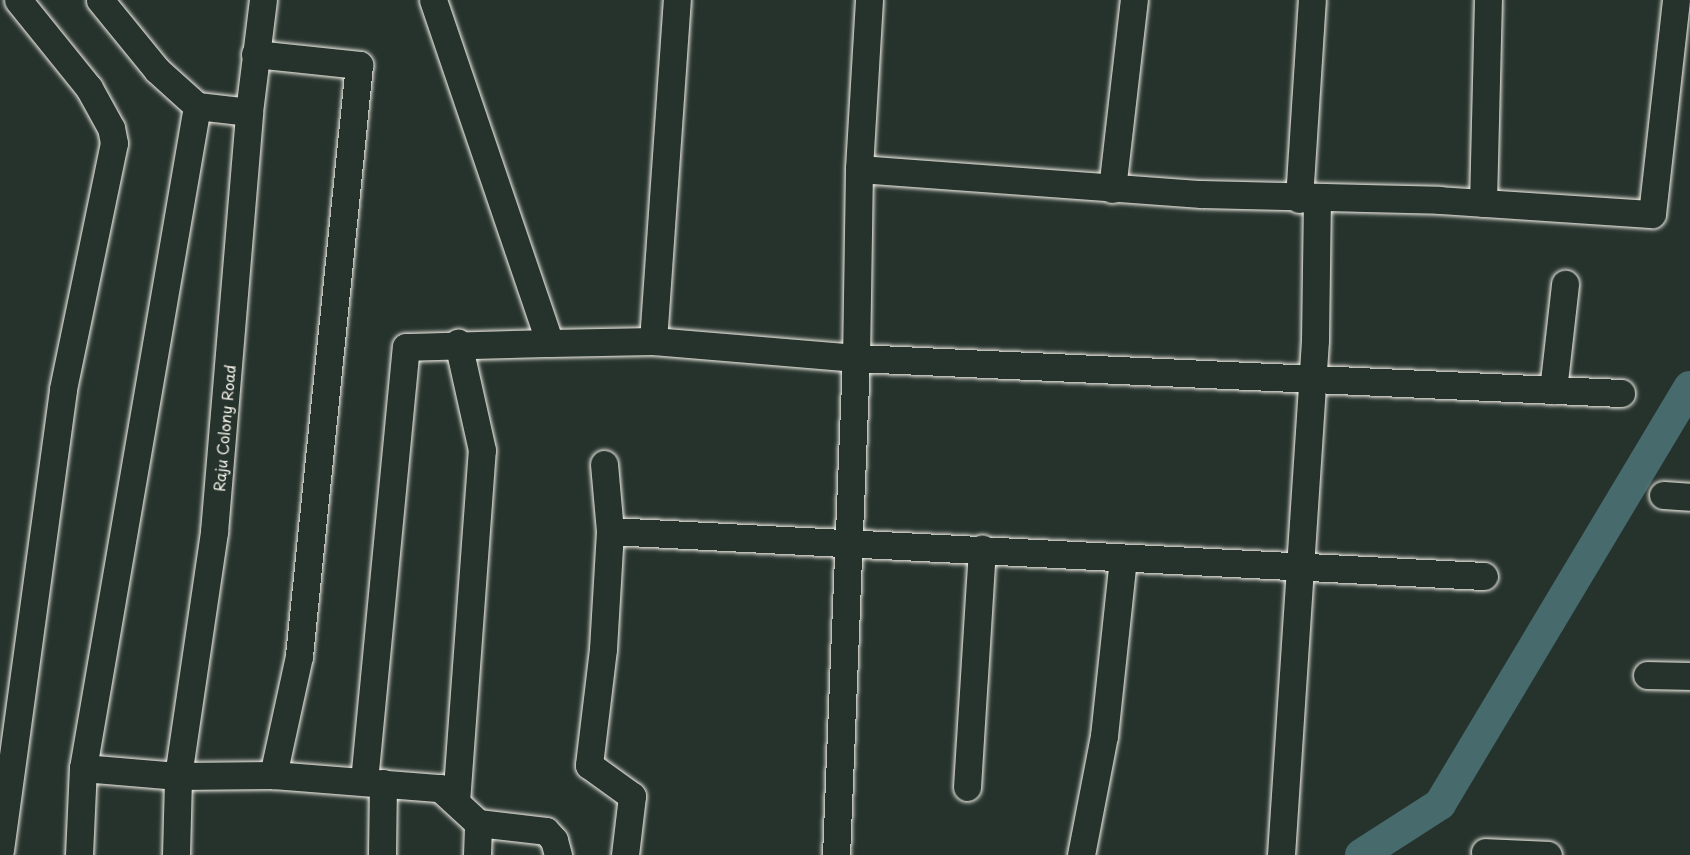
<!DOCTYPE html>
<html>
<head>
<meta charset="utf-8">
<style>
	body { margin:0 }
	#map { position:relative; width:1690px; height:855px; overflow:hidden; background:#26332d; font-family:"Playpen Sans",sans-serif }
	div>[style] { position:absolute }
	.canal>* { height:32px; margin:-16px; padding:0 16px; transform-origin:16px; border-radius:16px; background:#476b6c }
	.roads { filter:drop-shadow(0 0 2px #f4f1e8) drop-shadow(0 0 2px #f4f1e8) }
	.minor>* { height:27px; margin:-13.5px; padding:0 13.5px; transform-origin:13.5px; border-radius:13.5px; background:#26332d }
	span { translate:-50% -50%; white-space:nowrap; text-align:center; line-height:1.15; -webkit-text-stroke:4.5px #26332d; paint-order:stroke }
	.street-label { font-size:15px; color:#f4f1e8 }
</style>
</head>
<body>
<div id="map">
	<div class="canal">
		<i style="left:1361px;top:855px;width:94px;rotate:-32.8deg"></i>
		<i style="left:1440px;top:804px;width:486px;rotate:-59.1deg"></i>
	</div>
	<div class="roads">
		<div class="minor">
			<i style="left:100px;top:0;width:90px;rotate:50.8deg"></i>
			<i style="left:157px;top:70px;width:54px;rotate:42deg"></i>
			<i style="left:433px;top:0;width:362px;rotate:71.2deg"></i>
			<i style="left:550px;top:343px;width:103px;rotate:-1.1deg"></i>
			<i style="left:653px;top:341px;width:204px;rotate:4.8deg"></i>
			<i style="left:856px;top:358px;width:497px;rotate:92.3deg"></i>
			<i style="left:869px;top:0;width:169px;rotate:93.4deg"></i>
			<i style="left:859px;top:169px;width:189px;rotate:90.9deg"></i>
			<i style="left:856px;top:358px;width:766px;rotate:2.62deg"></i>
			<i style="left:255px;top:54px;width:105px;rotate:6deg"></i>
			<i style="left:359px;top:65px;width:594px;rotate:95.8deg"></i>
			<i style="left:299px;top:656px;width:122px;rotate:102.3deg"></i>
			<i style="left:249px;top:112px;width:52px;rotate:-173.4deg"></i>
			<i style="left:197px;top:106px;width:672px;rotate:99.77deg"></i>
			<i style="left:83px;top:768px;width:95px;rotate:4.8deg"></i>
			<i style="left:178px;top:776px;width:95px;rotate:-0.6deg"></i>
			<i style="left:273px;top:775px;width:168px;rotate:4.5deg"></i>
			<i style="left:440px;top:788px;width:52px;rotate:42.6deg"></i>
			<i style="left:478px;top:823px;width:68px;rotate:6.7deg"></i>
			<i style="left:546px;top:831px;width:12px;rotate:48deg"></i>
			<i style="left:554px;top:840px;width:16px;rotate:75deg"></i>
			<i style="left:859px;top:169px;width:343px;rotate:4.2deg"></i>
			<i style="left:1201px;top:194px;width:238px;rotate:1.4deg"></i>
			<i style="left:1439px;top:200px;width:213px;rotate:3.8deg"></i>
			<i style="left:1652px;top:214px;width:215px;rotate:-83.6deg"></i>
			<i style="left:1112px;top:189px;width:190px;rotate:-83.4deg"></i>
			<i style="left:1299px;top:199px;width:199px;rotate:-86.3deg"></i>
			<i style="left:1483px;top:203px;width:203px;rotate:-88.6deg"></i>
			<i style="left:653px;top:341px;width:342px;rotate:-86deg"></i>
			<i style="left:1553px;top:390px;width:107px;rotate:-83.5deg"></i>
			<i style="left:604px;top:464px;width:67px;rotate:84.9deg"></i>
			<i style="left:610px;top:531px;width:875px;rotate:2.95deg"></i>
			<i style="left:1663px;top:495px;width:27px;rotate:4deg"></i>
			<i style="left:610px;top:531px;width:118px;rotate:93.4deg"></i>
			<i style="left:603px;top:649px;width:117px;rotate:96.9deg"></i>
			<i style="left:589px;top:765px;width:53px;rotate:35.8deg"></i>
			<i style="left:632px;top:796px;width:59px;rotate:96.8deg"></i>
			<i style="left:1647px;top:675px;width:43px;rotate:1.3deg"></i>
			<i style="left:364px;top:781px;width:436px;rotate:-84.5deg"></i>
			<i style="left:406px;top:347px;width:144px;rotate:-1.6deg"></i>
			<i style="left:967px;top:787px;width:239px;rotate:-86.4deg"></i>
			<i style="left:456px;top:802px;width:353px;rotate:-85.8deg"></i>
			<i style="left:482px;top:450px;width:110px;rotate:-102.6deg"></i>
			<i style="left:0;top:850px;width:465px;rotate:-82.2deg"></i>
			<i style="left:63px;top:389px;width:251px;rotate:-78.3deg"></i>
			<i style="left:114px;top:143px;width:15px;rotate:-101deg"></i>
			<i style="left:111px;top:128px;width:46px;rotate:-118.8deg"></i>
			<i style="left:89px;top:88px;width:113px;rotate:-128.9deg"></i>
			<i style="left:1485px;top:852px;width:63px;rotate:2.7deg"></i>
			<i style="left:79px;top:855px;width:87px;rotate:-87.4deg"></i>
			<i style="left:176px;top:855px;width:79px;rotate:-88.5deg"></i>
			<i style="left:178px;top:776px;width:247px;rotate:-81.6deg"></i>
			<i style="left:214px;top:532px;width:421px;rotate:-85.2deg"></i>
			<i style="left:249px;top:112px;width:113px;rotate:-82.9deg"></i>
			<i style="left:382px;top:855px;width:72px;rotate:-89.2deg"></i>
			<i style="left:477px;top:855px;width:32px;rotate:-88deg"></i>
			<i style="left:1081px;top:855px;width:121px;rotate:-79.1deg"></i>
			<i style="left:1104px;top:736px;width:179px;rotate:-83.9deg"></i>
			<i style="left:1281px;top:855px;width:516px;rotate:-86.22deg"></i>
			<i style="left:1315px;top:340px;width:140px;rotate:-89.2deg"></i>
		</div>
	</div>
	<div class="street-label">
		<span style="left:224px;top:428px;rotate:-85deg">Raju Colony Road</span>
	</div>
</div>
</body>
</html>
